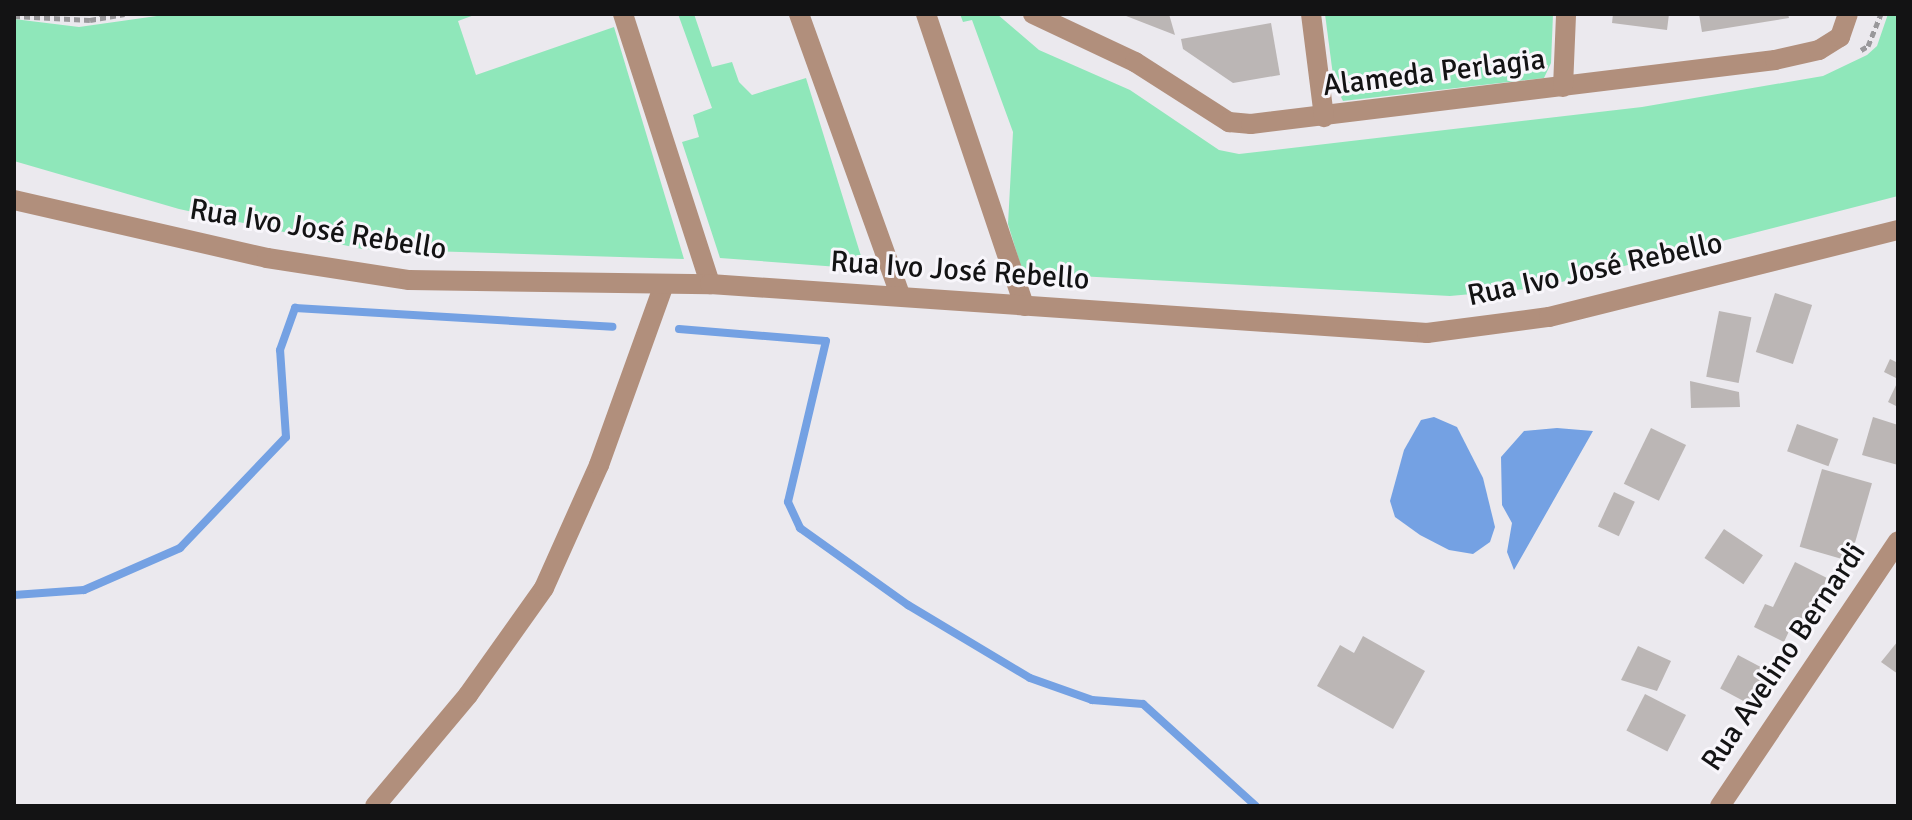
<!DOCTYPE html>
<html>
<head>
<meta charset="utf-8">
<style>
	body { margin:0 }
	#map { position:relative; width:1912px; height:820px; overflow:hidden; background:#ebe9ee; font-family:Signika,sans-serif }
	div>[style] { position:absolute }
	.green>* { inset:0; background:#8fe7ba }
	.water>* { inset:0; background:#74a1e3 }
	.stream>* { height:8px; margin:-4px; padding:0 4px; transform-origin:4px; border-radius:4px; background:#74a1e3 }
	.building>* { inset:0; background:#bbb6b5; transform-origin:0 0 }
	.path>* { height:5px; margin-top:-2.5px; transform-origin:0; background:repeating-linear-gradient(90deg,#99989b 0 6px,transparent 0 10px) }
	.minor>* { height:20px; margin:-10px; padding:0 10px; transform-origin:10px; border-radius:10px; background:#b18f7c }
	.tertiary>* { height:20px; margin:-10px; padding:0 10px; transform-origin:10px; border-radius:10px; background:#b18f7c }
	span { translate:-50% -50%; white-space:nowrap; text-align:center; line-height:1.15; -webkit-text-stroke:6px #f8f6fb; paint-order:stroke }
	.street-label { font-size:30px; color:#131314 }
	.frame { position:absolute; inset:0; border:16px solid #131314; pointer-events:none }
</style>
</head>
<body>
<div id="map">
	<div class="green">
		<i style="clip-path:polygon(171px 14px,477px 14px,458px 21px,476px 75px,614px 27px,684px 259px,362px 249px,179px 209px,14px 161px,14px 19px,79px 27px)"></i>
		<i style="clip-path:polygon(678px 14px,694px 14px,712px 67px,732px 62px,739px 82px,752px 95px,806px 78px,865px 269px,720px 258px,682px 142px,699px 137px,693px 115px,712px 108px)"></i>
		<i style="clip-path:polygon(960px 14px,997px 14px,1039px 50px,1130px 90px,1219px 150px,1239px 154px,1642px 107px,1823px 76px,1867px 55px,1877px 46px,1888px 14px,1898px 14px,1898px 196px,1538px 288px,1450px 296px,1023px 273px,1008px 224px,1013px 132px,972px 20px,963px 22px)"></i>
		<i style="clip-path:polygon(1325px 14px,1553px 14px,1551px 63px,1544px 78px,1343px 101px,1334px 83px)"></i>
	</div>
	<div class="water">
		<i style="clip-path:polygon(1434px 417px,1457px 427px,1483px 478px,1495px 527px,1490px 542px,1473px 554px,1449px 550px,1420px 535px,1395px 517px,1390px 501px,1404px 450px,1421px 420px)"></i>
		<i style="clip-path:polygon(1557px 428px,1593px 431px,1514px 570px,1507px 552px,1512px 523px,1502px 505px,1501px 457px,1524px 431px)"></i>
	</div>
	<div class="stream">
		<i style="left:679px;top:329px;width:147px;rotate:4.7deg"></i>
		<i style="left:826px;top:341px;width:165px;rotate:103.3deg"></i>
		<i style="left:788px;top:502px;width:29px;rotate:65deg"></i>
		<i style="left:800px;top:528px;width:133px;rotate:35.5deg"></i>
		<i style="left:908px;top:605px;width:142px;rotate:30.9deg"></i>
		<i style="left:1030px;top:678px;width:66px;rotate:19.5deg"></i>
		<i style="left:1092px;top:700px;width:51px;rotate:4.5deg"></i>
		<i style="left:1143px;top:704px;width:152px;rotate:42.1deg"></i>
		<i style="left:14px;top:595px;width:70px;rotate:-4.1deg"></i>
		<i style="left:84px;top:590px;width:105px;rotate:-23.6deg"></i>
		<i style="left:180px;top:548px;width:153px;rotate:-46.3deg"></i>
		<i style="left:286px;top:437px;width:87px;rotate:-93.9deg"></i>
		<i style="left:280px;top:350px;width:45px;rotate:-70.3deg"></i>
		<i style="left:295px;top:308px;width:318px;rotate:3.4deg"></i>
	</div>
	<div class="building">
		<i style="clip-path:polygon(1121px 14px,1169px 14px,1175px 35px)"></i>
		<i style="clip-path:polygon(1613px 14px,1669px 14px,1667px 30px,1612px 23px)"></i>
		<i style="clip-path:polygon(1699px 14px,1788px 14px,1789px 18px,1702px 32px)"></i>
		<i style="clip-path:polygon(1271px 23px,1280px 75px,1233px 83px,1183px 49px,1181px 39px)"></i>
		<i style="left:1775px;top:293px;width:39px;height:62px;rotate:18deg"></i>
		<i style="left:1719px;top:311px;width:33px;height:67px;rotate:11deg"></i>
		<i style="clip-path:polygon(1890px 359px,1898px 363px,1898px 379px,1884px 372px)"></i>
		<i style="clip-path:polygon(1690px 381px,1739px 392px,1740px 407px,1691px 408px)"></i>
		<i style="clip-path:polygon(1898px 381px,1898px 407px,1888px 402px)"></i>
		<i style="clip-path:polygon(1873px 417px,1898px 425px,1898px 465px,1862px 455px)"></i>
		<i style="left:1797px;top:424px;width:44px;height:29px;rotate:20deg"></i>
		<i style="left:1651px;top:428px;width:39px;height:62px;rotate:26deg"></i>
		<i style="left:1822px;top:469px;width:52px;height:81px;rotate:16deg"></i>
		<i style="left:1614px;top:492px;width:23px;height:38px;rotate:25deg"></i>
		<i style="left:1724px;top:529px;width:47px;height:35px;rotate:34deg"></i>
		<i style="clip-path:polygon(1795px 562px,1831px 580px,1803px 636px,1790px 629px,1784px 642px,1754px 627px,1765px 604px,1773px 607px)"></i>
		<i style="clip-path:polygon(1363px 636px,1425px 671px,1393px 729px,1317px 686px,1340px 645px,1354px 653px)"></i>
		<i style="clip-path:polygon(1898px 641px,1898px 674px,1881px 662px)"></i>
		<i style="clip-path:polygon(1638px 646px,1671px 661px,1657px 691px,1621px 680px)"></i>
		<i style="left:1738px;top:655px;width:38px;height:38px;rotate:28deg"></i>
		<i style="left:1645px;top:694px;width:46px;height:41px;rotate:27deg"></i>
	</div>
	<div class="path">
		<i style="left:14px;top:16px;width:76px;rotate:3deg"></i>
		<i style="left:90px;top:20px;width:35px;rotate:-10deg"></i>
		<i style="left:1861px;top:50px;width:8px;rotate:-30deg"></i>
		<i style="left:1868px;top:46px;width:35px;rotate:-68deg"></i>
	</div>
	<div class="minor">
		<i style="left:623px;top:14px;width:284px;rotate:72.1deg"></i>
		<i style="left:799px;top:14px;width:299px;rotate:70.2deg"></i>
		<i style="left:926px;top:14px;width:308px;rotate:71.4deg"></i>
		<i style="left:1033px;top:14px;width:113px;rotate:25.2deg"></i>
		<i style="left:1135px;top:62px;width:112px;rotate:32.6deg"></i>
		<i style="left:1229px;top:122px;width:22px;rotate:5deg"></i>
		<i style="left:1251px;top:124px;width:528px;rotate:-6.96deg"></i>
		<i style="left:1775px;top:60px;width:45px;rotate:-12.8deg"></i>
		<i style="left:1819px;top:50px;width:25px;rotate:-32deg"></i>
		<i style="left:1840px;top:37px;width:24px;rotate:-71deg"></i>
		<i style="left:1311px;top:14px;width:104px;rotate:82.8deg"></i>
		<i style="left:1563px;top:87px;width:73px;rotate:-87.6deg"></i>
		<i style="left:375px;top:806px;width:145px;rotate:-50deg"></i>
		<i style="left:468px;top:695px;width:131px;rotate:-54.6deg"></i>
		<i style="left:544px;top:588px;width:135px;rotate:-65.9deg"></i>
		<i style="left:599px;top:465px;width:192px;rotate:-70.2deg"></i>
		<i style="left:1720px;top:806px;width:319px;rotate:-56.1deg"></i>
	</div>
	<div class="tertiary">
		<i style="left:14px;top:200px;width:260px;rotate:12.9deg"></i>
		<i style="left:267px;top:258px;width:144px;rotate:8.8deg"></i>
		<i style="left:409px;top:280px;width:301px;rotate:0.8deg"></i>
		<i style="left:710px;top:284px;width:719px;rotate:3.91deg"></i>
		<i style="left:1427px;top:333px;width:123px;rotate:-7.5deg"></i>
		<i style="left:1549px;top:317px;width:360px;rotate:-14deg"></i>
	</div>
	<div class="street-label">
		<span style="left:1434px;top:73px;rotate:-7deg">Alameda Perlagia</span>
		<span style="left:318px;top:230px;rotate:9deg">Rua Ivo José Rebello</span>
		<span style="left:1595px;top:270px;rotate:-12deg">Rua Ivo José Rebello</span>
		<span style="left:960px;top:271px;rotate:4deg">Rua Ivo José Rebello</span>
		<span style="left:1784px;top:657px;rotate:-56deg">Rua Avelino Bernardi</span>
	</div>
	<div class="frame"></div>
</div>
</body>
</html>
